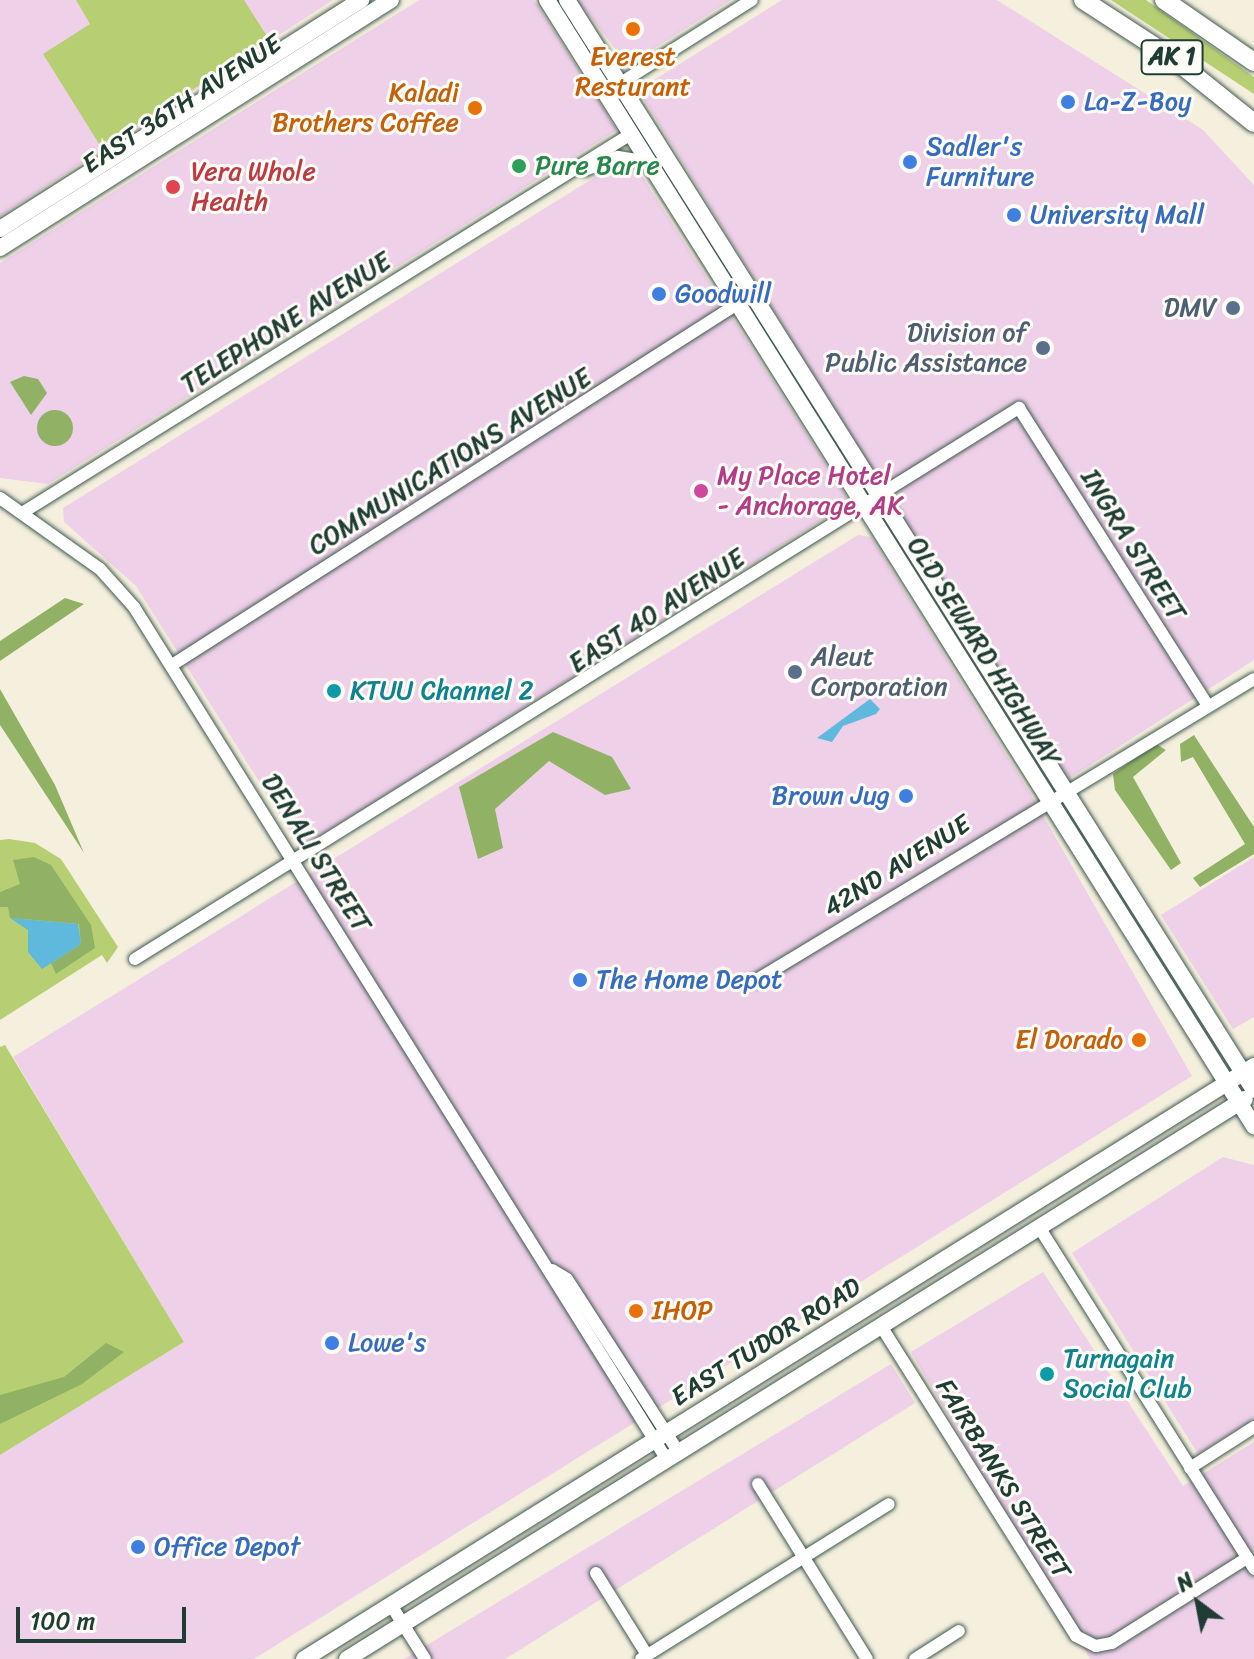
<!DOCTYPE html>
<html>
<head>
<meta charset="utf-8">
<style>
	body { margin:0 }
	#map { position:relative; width:1254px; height:1659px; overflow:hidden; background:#f5f0de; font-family:Sriracha,sans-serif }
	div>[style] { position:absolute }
	.built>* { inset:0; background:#eed0e8 }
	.green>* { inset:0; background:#b7cf73 }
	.forest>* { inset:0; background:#91b265 }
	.round { border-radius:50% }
	.water>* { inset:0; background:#5fb9dd }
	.roads { filter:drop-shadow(0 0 2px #3f584e) drop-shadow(0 0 2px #3f584e) }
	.minor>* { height:12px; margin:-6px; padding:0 6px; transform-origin:6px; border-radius:6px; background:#fff }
	.major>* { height:16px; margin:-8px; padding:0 8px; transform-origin:8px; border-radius:8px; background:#fff }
	.highway>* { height:18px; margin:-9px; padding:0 9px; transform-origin:9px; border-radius:9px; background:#fff }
	.dots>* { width:22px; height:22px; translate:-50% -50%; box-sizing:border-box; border:4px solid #fdfcf7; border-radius:50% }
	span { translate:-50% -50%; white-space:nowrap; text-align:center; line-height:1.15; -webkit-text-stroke:6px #fdfcf7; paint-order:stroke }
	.shield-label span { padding:2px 6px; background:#fdfcf7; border:2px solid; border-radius:6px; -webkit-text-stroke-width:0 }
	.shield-label { font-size:24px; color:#1f3d34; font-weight:700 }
	.food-label { font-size:26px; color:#c56008 }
	.right { translate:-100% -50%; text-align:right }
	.left { translate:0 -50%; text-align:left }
	.shop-label { font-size:26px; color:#366cbe }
	.street-label { font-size:26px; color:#1f3d34 }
	.leisure-label { font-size:26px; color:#27864d }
	.health-label { font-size:26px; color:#be3a42 }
	.service-label { font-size:26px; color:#4e5e75 }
	.hotel-label { font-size:26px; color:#b23c85 }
	.culture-label { font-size:26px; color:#0d838f }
	.north { position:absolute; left:1158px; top:1563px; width:80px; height:80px; -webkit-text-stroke:6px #fdfcf7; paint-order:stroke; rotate:328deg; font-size:22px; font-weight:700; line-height:32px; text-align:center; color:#1f3d34 }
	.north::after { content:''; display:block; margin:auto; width:28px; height:36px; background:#1f3d34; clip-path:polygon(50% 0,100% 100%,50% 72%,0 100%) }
	.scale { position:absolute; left:16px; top:1607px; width:170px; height:36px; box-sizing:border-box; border:4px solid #1f3d34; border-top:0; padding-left:10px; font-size:24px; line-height:28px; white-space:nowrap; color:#1f3d34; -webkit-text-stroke:6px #fdfcf7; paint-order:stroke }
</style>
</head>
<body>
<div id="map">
	<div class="built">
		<i style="clip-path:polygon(0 0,333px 0,0 216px)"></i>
		<i style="clip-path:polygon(419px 0,534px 0,617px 130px,48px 484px,0 478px,0 263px)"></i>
		<i style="clip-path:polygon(577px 0,731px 0,628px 65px)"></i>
		<i style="clip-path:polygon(782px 0,997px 0,1203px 130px,1254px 185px,1254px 660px,1064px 782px,638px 90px)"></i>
		<i style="clip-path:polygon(635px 165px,850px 502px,301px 848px,136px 586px,64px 522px,63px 508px,595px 177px)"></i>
		<i style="clip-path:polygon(858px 535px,871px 537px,1029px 791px,1192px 1076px,254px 1659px,0 1659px,0 1455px,184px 1342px,13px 1057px)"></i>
		<i style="clip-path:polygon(1254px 857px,1254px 1017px,1233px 1029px,1161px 915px)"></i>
		<i style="clip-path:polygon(1223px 1157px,1254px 1165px,1254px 1419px,1198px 1454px,1072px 1253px)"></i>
		<i style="clip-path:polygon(1043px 1272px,1183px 1486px,1254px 1442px,1254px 1659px,1090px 1659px,911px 1352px)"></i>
		<i style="clip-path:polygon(891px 1364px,915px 1403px,505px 1659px,404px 1659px)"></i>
	</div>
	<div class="green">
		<i style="clip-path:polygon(76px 0,244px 0,270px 41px,101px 147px,43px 54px,90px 24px)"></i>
		<i style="clip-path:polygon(1111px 0,1146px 0,1254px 77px,1254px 94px)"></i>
		<i style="clip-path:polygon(9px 839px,35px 843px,61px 859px,118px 947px,107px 963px,102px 955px,0 1020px,0 840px)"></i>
		<i style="clip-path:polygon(5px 1045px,184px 1342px,0 1455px,0 1047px)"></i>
	</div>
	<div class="forest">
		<i style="clip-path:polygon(24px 376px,38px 379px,47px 393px,31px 415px,10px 382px)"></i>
		<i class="round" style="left:37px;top:410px;width:36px;height:36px"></i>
		<i style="clip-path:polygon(65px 598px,84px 604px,0 661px,0 641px)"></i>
		<i style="clip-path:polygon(0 689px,55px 785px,84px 853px,0 725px)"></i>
		<i style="clip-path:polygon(553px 732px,612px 757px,631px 789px,605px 795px,549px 761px,495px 809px,503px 848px,478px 859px,459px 787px)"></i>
		<i style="clip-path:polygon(1194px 735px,1254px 827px,1254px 854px,1200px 887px,1193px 878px,1245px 844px,1193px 757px,1181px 762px,1180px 744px)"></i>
		<i style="clip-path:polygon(1156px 744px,1166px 750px,1133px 777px,1181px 863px,1171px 870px,1115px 790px,1113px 774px)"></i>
		<i style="clip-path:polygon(34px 857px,51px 865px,91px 925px,95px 948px,56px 974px,51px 963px,81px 944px,79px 924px,10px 918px,8px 907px,0 907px,0 892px,20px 884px,13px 860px)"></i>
		<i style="clip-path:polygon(106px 1343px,124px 1352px,82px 1384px,0 1424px,0 1395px,64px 1377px)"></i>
	</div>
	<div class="water">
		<i style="clip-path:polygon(870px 699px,880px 709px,876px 714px,843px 726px,832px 742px,817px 738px)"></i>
		<i style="clip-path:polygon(10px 918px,78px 924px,81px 944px,42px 969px,28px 952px,28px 930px)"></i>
	</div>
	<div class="roads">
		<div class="minor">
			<i style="left:619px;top:84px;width:157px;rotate:-32.3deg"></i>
			<i style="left:585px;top:170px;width:35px;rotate:-22deg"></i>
			<i style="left:618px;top:157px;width:32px;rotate:9deg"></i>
			<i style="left:0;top:498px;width:123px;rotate:35.4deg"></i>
			<i style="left:100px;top:569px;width:51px;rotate:48.2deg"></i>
			<i style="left:134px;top:607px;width:1006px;rotate:58deg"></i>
			<i style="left:22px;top:513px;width:717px;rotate:-31.9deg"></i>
			<i style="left:172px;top:665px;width:680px;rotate:-32.57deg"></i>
			<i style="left:135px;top:959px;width:1042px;rotate:-31.94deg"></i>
			<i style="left:1019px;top:408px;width:353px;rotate:57.6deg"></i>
			<i style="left:755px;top:981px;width:583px;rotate:-31.18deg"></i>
			<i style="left:1039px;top:1227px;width:404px;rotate:57.8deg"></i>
			<i style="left:552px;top:1270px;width:17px;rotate:31deg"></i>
			<i style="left:567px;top:1279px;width:207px;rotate:57.2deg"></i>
			<i style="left:881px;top:1326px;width:366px;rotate:57.8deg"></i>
			<i style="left:1076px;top:1636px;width:22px;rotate:27deg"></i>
			<i style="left:1096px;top:1646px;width:16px;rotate:-11deg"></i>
			<i style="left:1112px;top:1643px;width:160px;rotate:-32.2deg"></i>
			<i style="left:1190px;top:1468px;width:76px;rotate:-32.6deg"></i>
			<i style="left:758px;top:1484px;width:206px;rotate:58.1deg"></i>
			<i style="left:596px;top:1573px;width:97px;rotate:58.1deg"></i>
			<i style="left:391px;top:1605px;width:64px;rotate:57.8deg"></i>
			<i style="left:641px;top:1659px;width:292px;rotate:-32deg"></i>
			<i style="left:915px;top:1659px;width:52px;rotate:-32.5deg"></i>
		</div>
		<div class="major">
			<i style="left:547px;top:0;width:1330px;rotate:57.88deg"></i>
			<i style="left:567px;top:0;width:1288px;rotate:57.78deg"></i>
			<i style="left:0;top:229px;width:428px;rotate:-32.4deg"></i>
			<i style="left:0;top:248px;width:463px;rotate:-32.4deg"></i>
			<i style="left:304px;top:1659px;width:1120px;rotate:-31.97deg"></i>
			<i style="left:347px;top:1659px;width:1058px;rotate:-31.95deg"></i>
		</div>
		<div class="highway">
			<i style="left:1083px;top:0;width:108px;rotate:33deg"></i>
			<i style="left:1174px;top:59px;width:102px;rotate:38.7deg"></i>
			<i style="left:1164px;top:0;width:109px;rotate:34.6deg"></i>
		</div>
	</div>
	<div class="dots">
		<i style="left:633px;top:29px;background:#e8710a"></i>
		<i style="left:1068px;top:102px;background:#3f7fe0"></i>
		<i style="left:475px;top:108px;background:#e8710a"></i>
		<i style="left:910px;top:162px;background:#3f7fe0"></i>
		<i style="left:519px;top:166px;background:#2e9e5b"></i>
		<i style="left:173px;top:187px;background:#e0444e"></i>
		<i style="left:1014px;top:215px;background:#3f7fe0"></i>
		<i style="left:659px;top:294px;background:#3f7fe0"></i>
		<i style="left:1233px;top:308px;background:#5c6f8a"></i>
		<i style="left:1043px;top:348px;background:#5c6f8a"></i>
		<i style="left:701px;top:491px;background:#d1479c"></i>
		<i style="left:795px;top:672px;background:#5c6f8a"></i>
		<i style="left:334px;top:691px;background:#0f9aa8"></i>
		<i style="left:906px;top:796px;background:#3f7fe0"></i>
		<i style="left:580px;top:980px;background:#3f7fe0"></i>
		<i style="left:1139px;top:1040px;background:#e8710a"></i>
		<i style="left:636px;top:1311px;background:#e8710a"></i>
		<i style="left:332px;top:1343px;background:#3f7fe0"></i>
		<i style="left:1047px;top:1374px;background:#0f9aa8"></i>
		<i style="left:138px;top:1547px;background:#3f7fe0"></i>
	</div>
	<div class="shield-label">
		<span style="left:1172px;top:57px">AK 1</span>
	</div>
	<div class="food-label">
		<span style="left:633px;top:72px">Everest<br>Resturant</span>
		<span class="right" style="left:459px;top:108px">Kaladi<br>Brothers Coffee</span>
		<span class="right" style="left:1123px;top:1040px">El Dorado</span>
		<span class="left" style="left:652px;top:1311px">IHOP</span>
	</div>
	<div class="shop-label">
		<span class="left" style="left:1084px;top:102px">La-Z-Boy</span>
		<span class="left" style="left:926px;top:162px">Sadler's<br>Furniture</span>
		<span class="left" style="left:1030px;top:215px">University Mall</span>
		<span class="left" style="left:675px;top:294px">Goodwill</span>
		<span class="right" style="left:890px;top:796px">Brown Jug</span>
		<span class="left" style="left:596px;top:980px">The Home Depot</span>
		<span class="left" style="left:348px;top:1343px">Lowe's</span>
		<span class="left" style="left:154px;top:1547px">Office Depot</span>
	</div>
	<div class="street-label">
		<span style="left:182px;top:104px;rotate:-33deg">EAST 36TH AVENUE</span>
		<span style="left:286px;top:323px;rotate:-32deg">TELEPHONE AVENUE</span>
		<span style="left:450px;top:462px;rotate:-32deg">COMMUNICATIONS AVENUE</span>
		<span style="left:1133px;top:545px;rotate:58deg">INGRA STREET</span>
		<span style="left:657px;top:611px;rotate:-33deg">EAST 40 AVENUE</span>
		<span style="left:984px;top:652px;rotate:58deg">OLD SEWARD HIGHWAY</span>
		<span style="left:316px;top:853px;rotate:58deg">DENALI STREET</span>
		<span style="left:897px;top:866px;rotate:-32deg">42ND AVENUE</span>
		<span style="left:766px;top:1342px;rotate:-32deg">EAST TUDOR ROAD</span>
		<span style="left:1003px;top:1479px;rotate:58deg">FAIRBANKS STREET</span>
	</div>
	<div class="leisure-label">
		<span class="left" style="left:535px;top:166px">Pure Barre</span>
	</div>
	<div class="health-label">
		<span class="left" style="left:191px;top:187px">Vera Whole<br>Health</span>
	</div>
	<div class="service-label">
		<span class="right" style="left:1217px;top:308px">DMV</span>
		<span class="right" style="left:1027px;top:348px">Division of<br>Public Assistance</span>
		<span class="left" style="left:811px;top:672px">Aleut<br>Corporation</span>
	</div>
	<div class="hotel-label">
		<span class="left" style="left:717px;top:491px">My Place Hotel<br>- Anchorage, AK</span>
	</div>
	<div class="culture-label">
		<span class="left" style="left:350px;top:691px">KTUU Channel 2</span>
		<span class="left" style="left:1063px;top:1374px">Turnagain<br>Social Club</span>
	</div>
	<div class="north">N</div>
	<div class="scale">100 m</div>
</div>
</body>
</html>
